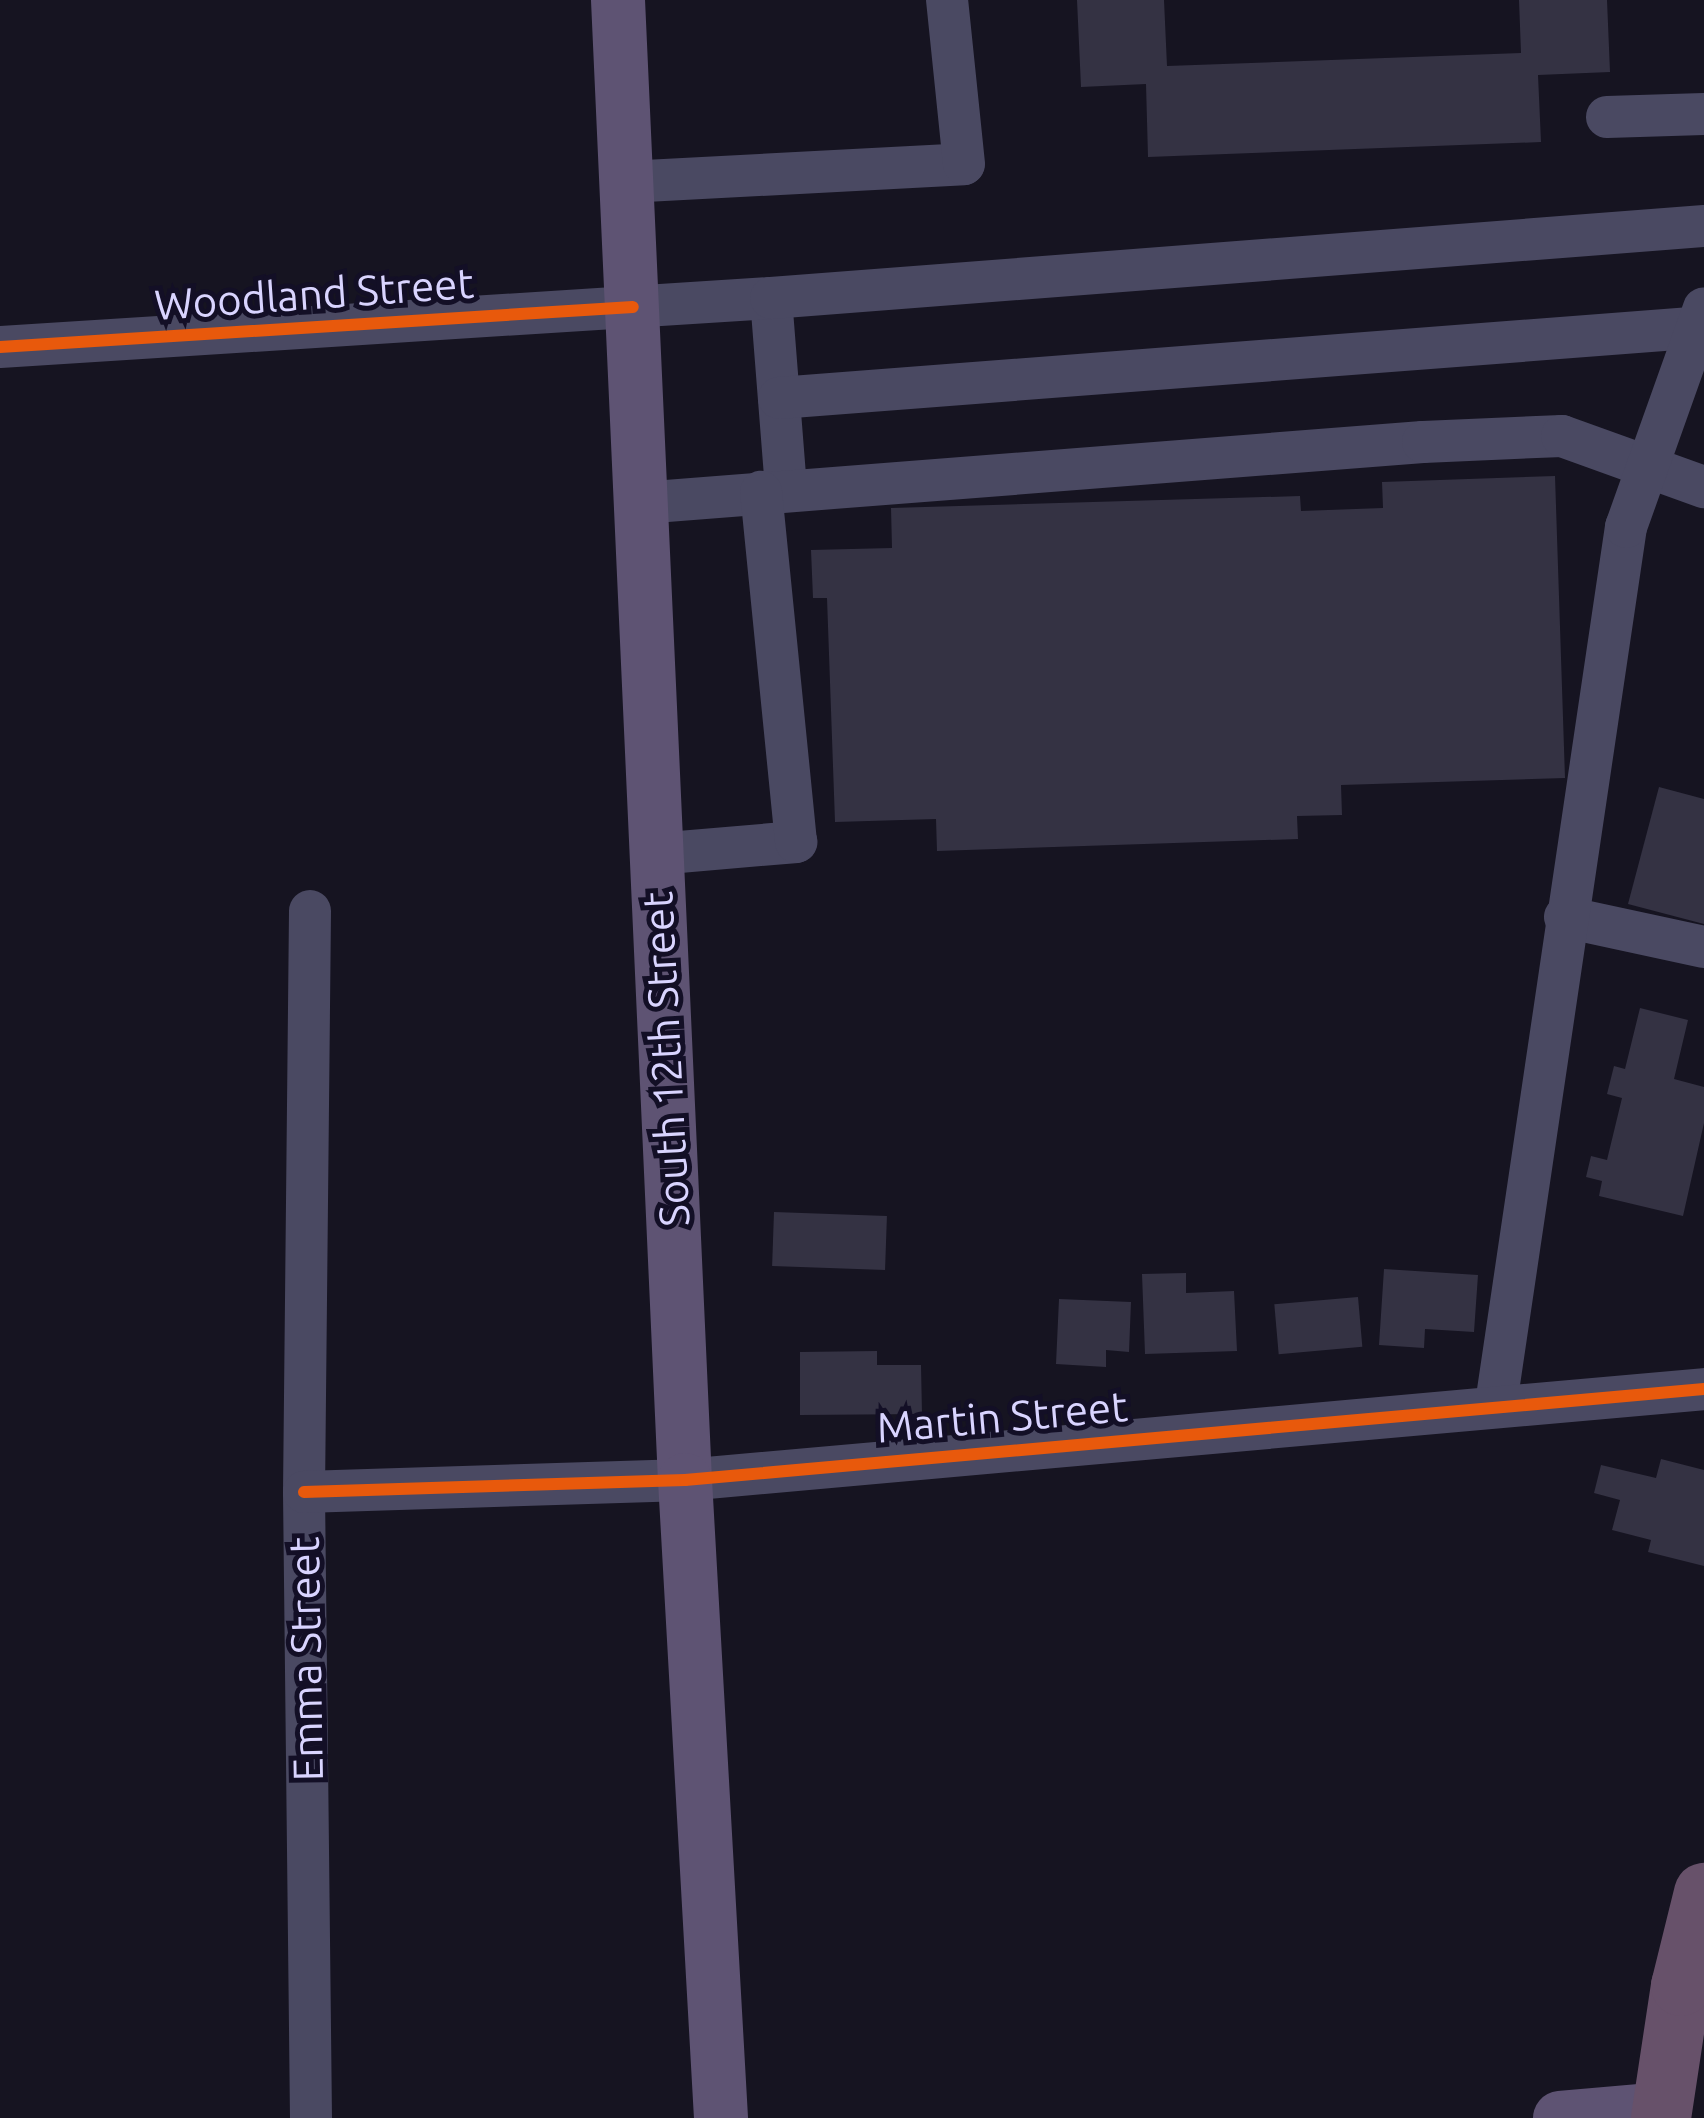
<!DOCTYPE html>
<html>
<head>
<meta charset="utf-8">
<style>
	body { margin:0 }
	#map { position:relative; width:1704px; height:2118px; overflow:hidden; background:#161421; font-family:Ubuntu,sans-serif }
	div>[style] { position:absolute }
	.building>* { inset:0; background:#343243; transform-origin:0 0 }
	.minor>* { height:42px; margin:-21px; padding:0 21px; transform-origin:21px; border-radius:21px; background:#4a4962 }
	.major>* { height:54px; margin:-27px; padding:0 27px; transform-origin:27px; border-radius:27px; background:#5e5373 }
	.highway>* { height:60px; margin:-30px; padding:0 30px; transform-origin:30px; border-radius:30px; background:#67516a }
	.cycleway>* { height:12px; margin:-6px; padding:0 6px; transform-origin:6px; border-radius:6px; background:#e8590c }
	span { translate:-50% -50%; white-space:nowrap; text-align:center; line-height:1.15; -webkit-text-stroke:10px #130f26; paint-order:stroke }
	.street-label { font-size:42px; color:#d9d4ff }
</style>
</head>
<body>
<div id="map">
	<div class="building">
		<i style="clip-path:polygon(1077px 0,1164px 0,1167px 66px,1521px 53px,1519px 0,1607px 0,1610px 72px,1538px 75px,1541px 142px,1148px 157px,1146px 84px,1081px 87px)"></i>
		<i style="clip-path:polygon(1555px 476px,1565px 778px,1341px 785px,1342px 815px,1297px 816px,1298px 839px,937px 851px,936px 819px,835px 822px,827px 598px,813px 598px,811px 550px,892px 548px,891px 508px,1300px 496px,1301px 511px,1383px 508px,1382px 482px)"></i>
		<i style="clip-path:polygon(1659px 787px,1704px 799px,1704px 924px,1628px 904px)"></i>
		<i style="clip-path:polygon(1640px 1008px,1688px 1020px,1674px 1079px,1704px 1087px,1704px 1123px,1683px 1216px,1599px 1196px,1602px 1181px,1586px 1177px,1591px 1156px,1607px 1160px,1622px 1098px,1607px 1094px,1614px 1066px,1625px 1069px)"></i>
		<i style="left:774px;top:1212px;width:113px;height:54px;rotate:2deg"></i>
		<i style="clip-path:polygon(1384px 1269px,1478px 1275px,1474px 1332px,1425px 1329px,1424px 1348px,1379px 1345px)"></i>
		<i style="clip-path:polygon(1186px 1273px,1186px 1293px,1234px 1291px,1237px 1351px,1145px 1354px,1142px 1274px)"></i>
		<i style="left:1358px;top:1297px;width:50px;height:84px;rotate:85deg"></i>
		<i style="clip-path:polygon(1059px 1299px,1131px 1302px,1129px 1352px,1106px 1350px,1106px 1367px,1056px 1364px)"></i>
		<i style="clip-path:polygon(877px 1351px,877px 1365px,921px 1365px,922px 1414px,800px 1415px,800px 1352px)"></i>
		<i style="clip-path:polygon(1661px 1459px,1704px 1470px,1704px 1566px,1648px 1552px,1651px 1540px,1612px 1530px,1620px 1500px,1594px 1493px,1601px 1465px,1656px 1478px)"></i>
	</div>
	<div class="minor">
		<i style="left:1607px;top:117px;width:97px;rotate:-1.8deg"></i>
		<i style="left:626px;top:182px;width:338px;rotate:-3deg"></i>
		<i style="left:964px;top:164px;width:165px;rotate:-95.9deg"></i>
		<i style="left:771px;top:298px;width:193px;rotate:85.5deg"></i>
		<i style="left:0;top:347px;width:773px;rotate:-3.64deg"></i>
		<i style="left:771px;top:298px;width:936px;rotate:-4.41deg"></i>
		<i style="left:779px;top:398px;width:928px;rotate:-4.39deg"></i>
		<i style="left:641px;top:503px;width:784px;rotate:-4.46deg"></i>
		<i style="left:1423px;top:442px;width:139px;rotate:-2.5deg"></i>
		<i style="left:1562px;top:436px;width:151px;rotate:19.8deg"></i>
		<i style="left:656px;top:854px;width:141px;rotate:-4.9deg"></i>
		<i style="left:796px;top:842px;width:352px;rotate:-95.7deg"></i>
		<i style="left:310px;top:911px;width:581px;rotate:90.59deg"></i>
		<i style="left:304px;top:1492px;width:626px;rotate:89.36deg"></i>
		<i style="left:1565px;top:917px;width:142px;rotate:12.2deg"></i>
		<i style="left:1496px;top:1404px;width:887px;rotate:-81.57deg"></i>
		<i style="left:1626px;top:527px;width:232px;rotate:-70.4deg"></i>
		<i style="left:304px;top:1492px;width:381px;rotate:-1.8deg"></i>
		<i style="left:685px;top:1480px;width:1023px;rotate:-5.1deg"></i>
	</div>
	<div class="major">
		<i style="left:618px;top:0;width:1482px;rotate:87.41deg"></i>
		<i style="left:685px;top:1480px;width:639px;rotate:86.77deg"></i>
		<i style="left:1560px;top:2118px;width:101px;rotate:-5.1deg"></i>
	</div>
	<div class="highway">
		<i style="left:1661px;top:2118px;width:134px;rotate:-81.4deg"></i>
		<i style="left:1681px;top:1986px;width:96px;rotate:-76.1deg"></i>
	</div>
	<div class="cycleway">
		<i style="left:0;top:347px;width:634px;rotate:-3.62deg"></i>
		<i style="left:304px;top:1492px;width:381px;rotate:-1.8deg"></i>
		<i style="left:685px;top:1480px;width:1023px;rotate:-5.1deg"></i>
	</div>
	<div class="street-label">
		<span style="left:314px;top:294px;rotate:-4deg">Woodland Street</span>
		<span style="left:666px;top:1059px;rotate:-93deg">South 12th Street</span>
		<span style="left:1002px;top:1417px;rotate:-5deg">Martin Street</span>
		<span style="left:306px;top:1659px;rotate:-91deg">Emma Street</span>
	</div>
</div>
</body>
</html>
